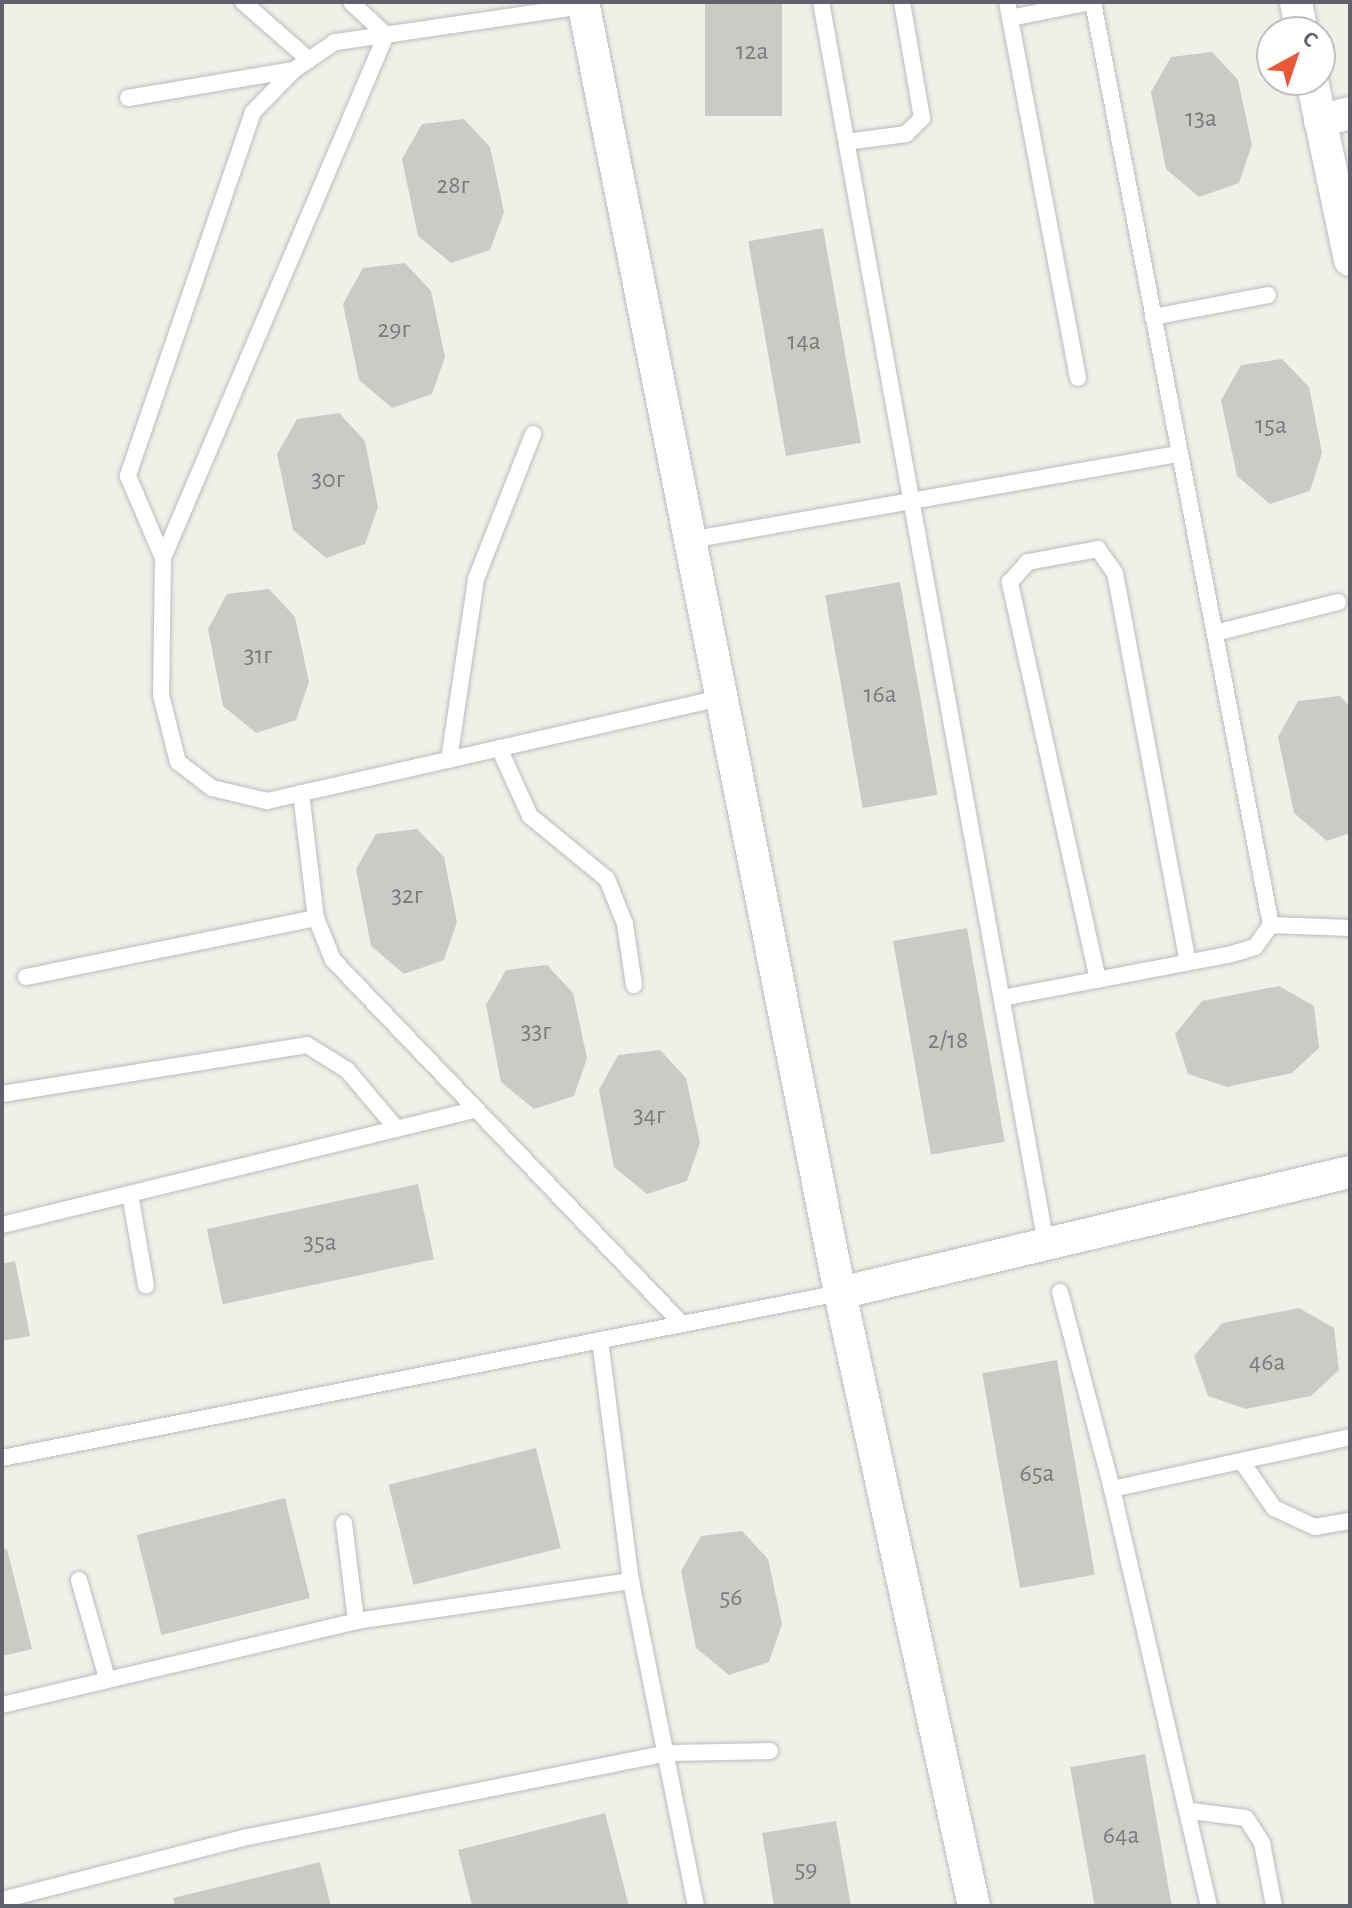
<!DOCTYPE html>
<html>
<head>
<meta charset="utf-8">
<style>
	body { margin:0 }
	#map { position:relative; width:1352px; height:1908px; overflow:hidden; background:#f1f0e8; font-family:"Alegreya Sans",sans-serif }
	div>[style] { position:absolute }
	.building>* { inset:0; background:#cccac5; transform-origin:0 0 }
	.roads { filter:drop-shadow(0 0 2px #babcc1) drop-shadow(0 0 2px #babcc1) }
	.lane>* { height:16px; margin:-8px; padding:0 8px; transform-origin:8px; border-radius:8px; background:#fff }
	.street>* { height:32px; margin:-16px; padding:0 16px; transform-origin:16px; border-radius:16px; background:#fff }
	span { translate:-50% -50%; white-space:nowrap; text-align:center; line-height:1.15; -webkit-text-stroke:6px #fff; paint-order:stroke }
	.number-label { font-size:26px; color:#7a7c7f }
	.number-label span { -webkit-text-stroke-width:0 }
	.frame { position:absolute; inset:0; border:4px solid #5f6268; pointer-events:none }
	.north { position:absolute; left:1256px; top:16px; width:80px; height:80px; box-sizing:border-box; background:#fff; border:2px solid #bfc0c3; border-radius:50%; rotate:40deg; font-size:22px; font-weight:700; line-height:32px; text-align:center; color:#5f6268 }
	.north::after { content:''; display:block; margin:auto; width:28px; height:36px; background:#e95736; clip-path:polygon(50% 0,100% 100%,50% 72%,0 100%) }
</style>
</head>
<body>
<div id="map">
	<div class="building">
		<i style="left:705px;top:2px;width:77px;height:114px"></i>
		<i style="clip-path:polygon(1212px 52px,1238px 80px,1252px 145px,1239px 183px,1199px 197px,1166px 169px,1151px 92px,1171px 57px)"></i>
		<i style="clip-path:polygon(464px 119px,490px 147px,504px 212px,490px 250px,451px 263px,418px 236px,402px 159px,422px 124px)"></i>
		<i style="left:823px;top:228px;width:218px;height:76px;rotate:80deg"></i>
		<i style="clip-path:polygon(405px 263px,431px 291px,445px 357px,432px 394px,392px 408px,359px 380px,343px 304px,363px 268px)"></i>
		<i style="clip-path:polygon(1282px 359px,1309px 387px,1322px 453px,1310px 491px,1270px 504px,1237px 476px,1221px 400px,1241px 365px)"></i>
		<i style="clip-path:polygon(339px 413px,365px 441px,378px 507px,365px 544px,326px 558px,293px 530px,277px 454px,297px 419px)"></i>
		<i style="left:900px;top:582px;width:216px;height:76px;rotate:80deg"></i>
		<i style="clip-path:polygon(269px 589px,295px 617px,309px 682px,296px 720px,256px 733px,223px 706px,208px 629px,227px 594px)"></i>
		<i style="clip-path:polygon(1340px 696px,1350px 707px,1350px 833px,1327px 841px,1294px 813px,1278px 737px,1298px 701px)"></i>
		<i style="clip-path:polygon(417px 829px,444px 857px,457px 922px,444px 960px,404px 974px,371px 946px,356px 869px,376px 834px)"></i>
		<i style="left:967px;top:928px;width:217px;height:75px;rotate:80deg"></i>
		<i style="clip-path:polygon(547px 965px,573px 993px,587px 1058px,574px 1096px,534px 1109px,501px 1082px,486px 1005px,506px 970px)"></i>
		<i style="clip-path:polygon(1279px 986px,1314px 1006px,1319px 1048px,1292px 1073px,1227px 1087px,1188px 1074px,1175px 1034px,1202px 1001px)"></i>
		<i style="clip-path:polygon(660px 1050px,686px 1078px,700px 1143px,687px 1181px,647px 1194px,614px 1167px,599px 1090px,618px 1055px)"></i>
		<i style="left:418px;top:1184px;width:77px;height:216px;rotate:78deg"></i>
		<i style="clip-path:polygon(15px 1261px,30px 1336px,2px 1341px,2px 1264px)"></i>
		<i style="clip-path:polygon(1299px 1308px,1334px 1328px,1339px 1370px,1311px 1396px,1246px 1409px,1208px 1396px,1194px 1356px,1222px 1323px)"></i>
		<i style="left:1057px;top:1360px;width:218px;height:76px;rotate:80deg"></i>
		<i style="left:536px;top:1448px;width:103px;height:152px;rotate:76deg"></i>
		<i style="left:285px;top:1498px;width:103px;height:153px;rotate:76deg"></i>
		<i style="clip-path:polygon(742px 1531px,768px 1559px,782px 1624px,769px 1662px,729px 1675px,696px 1648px,681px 1571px,701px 1536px)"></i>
		<i style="clip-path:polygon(7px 1549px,32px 1649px,2px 1656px,2px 1550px)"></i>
		<i style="left:1145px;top:1754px;width:154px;height:76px;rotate:80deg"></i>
		<i style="clip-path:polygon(605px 1813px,629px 1906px,472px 1906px,458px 1850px)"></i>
		<i style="clip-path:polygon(836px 1821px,851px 1906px,774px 1906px,762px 1833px)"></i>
		<i style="clip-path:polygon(320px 1862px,331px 1906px,175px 1906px,173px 1898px)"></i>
	</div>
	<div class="roads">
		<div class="lane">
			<i style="left:243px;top:2px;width:88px;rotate:41.3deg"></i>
			<i style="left:821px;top:2px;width:1262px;rotate:79.73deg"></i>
			<i style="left:1007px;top:2px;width:16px;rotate:79deg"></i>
			<i style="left:583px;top:6px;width:251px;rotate:171.7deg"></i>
			<i style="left:335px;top:42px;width:50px;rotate:145.7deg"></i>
			<i style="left:294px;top:70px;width:59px;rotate:134.3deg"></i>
			<i style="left:253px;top:112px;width:385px;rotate:109deg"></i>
			<i style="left:128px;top:476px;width:89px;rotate:66.9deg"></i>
			<i style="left:163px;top:558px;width:137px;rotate:90.8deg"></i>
			<i style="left:161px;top:695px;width:69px;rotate:75.8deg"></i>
			<i style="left:178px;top:762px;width:43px;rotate:37.4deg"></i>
			<i style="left:212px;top:788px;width:57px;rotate:13.3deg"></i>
			<i style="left:267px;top:801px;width:467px;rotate:-12.8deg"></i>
			<i style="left:128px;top:98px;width:168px;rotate:-9.6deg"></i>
			<i style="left:847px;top:142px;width:60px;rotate:-7.7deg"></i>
			<i style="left:906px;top:134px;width:23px;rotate:-45deg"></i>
			<i style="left:922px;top:118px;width:118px;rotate:-99.8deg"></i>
			<i style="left:1153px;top:317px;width:117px;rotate:-10.8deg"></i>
			<i style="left:1078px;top:378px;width:366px;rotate:-100.7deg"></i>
			<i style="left:1010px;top:18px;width:82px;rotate:-11.3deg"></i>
			<i style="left:690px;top:540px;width:497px;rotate:-10deg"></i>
			<i style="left:163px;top:558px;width:569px;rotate:-66.91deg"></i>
			<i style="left:386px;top:35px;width:48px;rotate:-136.7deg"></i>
			<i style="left:1215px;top:633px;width:127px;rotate:-14.1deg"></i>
			<i style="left:499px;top:748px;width:75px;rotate:65.5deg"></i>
			<i style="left:530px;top:816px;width:99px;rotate:39.3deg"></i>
			<i style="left:607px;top:879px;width:48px;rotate:68.2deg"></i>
			<i style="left:625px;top:924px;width:62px;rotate:81.6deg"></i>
			<i style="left:449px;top:760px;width:183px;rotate:-81.5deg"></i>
			<i style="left:476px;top:579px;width:156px;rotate:-68.5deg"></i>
			<i style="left:301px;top:793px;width:126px;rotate:83.2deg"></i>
			<i style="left:316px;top:918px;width:45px;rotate:68deg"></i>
			<i style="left:333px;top:960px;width:504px;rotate:46.21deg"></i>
			<i style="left:1271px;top:925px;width:79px;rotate:2.2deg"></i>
			<i style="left:26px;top:977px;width:296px;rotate:-11.5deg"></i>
			<i style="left:1098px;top:980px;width:408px;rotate:-102.5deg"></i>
			<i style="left:1010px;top:582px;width:27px;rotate:-48deg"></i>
			<i style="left:1028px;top:562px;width:71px;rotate:-10.5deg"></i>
			<i style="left:1098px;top:549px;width:29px;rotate:55deg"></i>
			<i style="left:1115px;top:573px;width:396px;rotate:79.4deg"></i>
			<i style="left:1002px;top:998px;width:234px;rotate:-10.8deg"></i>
			<i style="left:1232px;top:954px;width:24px;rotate:-17deg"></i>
			<i style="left:1255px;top:947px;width:27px;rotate:-54deg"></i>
			<i style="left:1271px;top:925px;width:940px;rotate:-100.92deg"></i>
			<i style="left:2px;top:1094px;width:309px;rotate:-9.1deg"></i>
			<i style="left:307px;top:1045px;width:47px;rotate:32deg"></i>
			<i style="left:347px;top:1070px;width:77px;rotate:49.7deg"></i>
			<i style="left:130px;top:1194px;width:93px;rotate:80.1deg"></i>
			<i style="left:2px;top:1225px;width:486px;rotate:-13.7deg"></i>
			<i style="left:1060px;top:1292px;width:204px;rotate:75.2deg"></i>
			<i style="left:600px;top:1340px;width:243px;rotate:82.7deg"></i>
			<i style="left:631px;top:1581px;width:331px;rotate:78.7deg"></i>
			<i style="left:2px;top:1458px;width:854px;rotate:-11.14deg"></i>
			<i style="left:1242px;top:1462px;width:56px;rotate:55.2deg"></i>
			<i style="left:1274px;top:1508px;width:45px;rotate:24.9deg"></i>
			<i style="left:1315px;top:1527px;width:36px;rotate:-10deg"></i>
			<i style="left:344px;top:1523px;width:99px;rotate:83deg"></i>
			<i style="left:79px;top:1580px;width:102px;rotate:74.1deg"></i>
			<i style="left:2px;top:1705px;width:364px;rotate:-13.3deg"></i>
			<i style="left:356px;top:1621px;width:278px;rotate:-8.3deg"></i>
			<i style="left:1191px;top:1811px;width:55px;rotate:7.3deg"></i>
			<i style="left:1246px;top:1818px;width:30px;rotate:57deg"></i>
			<i style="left:1262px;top:1843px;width:64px;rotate:79.2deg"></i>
			<i style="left:2px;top:1900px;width:254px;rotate:-14.4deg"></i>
			<i style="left:248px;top:1837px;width:428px;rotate:-11.3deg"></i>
			<i style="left:668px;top:1753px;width:102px;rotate:-1.1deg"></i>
			<i style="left:1209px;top:1906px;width:428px;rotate:-103.1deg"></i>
			<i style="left:1112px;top:1489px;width:244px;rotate:-12.3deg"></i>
		</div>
		<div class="street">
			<i style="left:583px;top:2px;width:1316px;rotate:78.74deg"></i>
			<i style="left:840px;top:1293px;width:627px;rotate:77.67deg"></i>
			<i style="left:1296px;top:2px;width:31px;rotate:79deg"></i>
			<i style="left:1312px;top:80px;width:184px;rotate:78.1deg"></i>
			<i style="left:1320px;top:121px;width:31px;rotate:-15deg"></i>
			<i style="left:840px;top:1293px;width:524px;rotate:-13.35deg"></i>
		</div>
	</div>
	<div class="number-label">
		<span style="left:752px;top:52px">12а</span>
		<span style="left:1201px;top:119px">13а</span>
		<span style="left:453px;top:186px">28г</span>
		<span style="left:394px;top:330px">29г</span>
		<span style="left:804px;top:342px">14а</span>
		<span style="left:1271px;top:426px">15а</span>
		<span style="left:328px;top:480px">30г</span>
		<span style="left:258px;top:656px">31г</span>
		<span style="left:880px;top:695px">16а</span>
		<span style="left:407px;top:896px">32г</span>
		<span style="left:536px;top:1032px">33г</span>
		<span style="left:948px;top:1041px">2/18</span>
		<span style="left:649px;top:1116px">34г</span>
		<span style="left:320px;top:1243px">35а</span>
		<span style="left:1267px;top:1363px">46а</span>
		<span style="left:1037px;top:1474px">65а</span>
		<span style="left:731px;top:1598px">56</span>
		<span style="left:1121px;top:1836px">64а</span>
		<span style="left:806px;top:1870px">59</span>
	</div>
	<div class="frame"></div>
	<div class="north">С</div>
</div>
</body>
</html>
